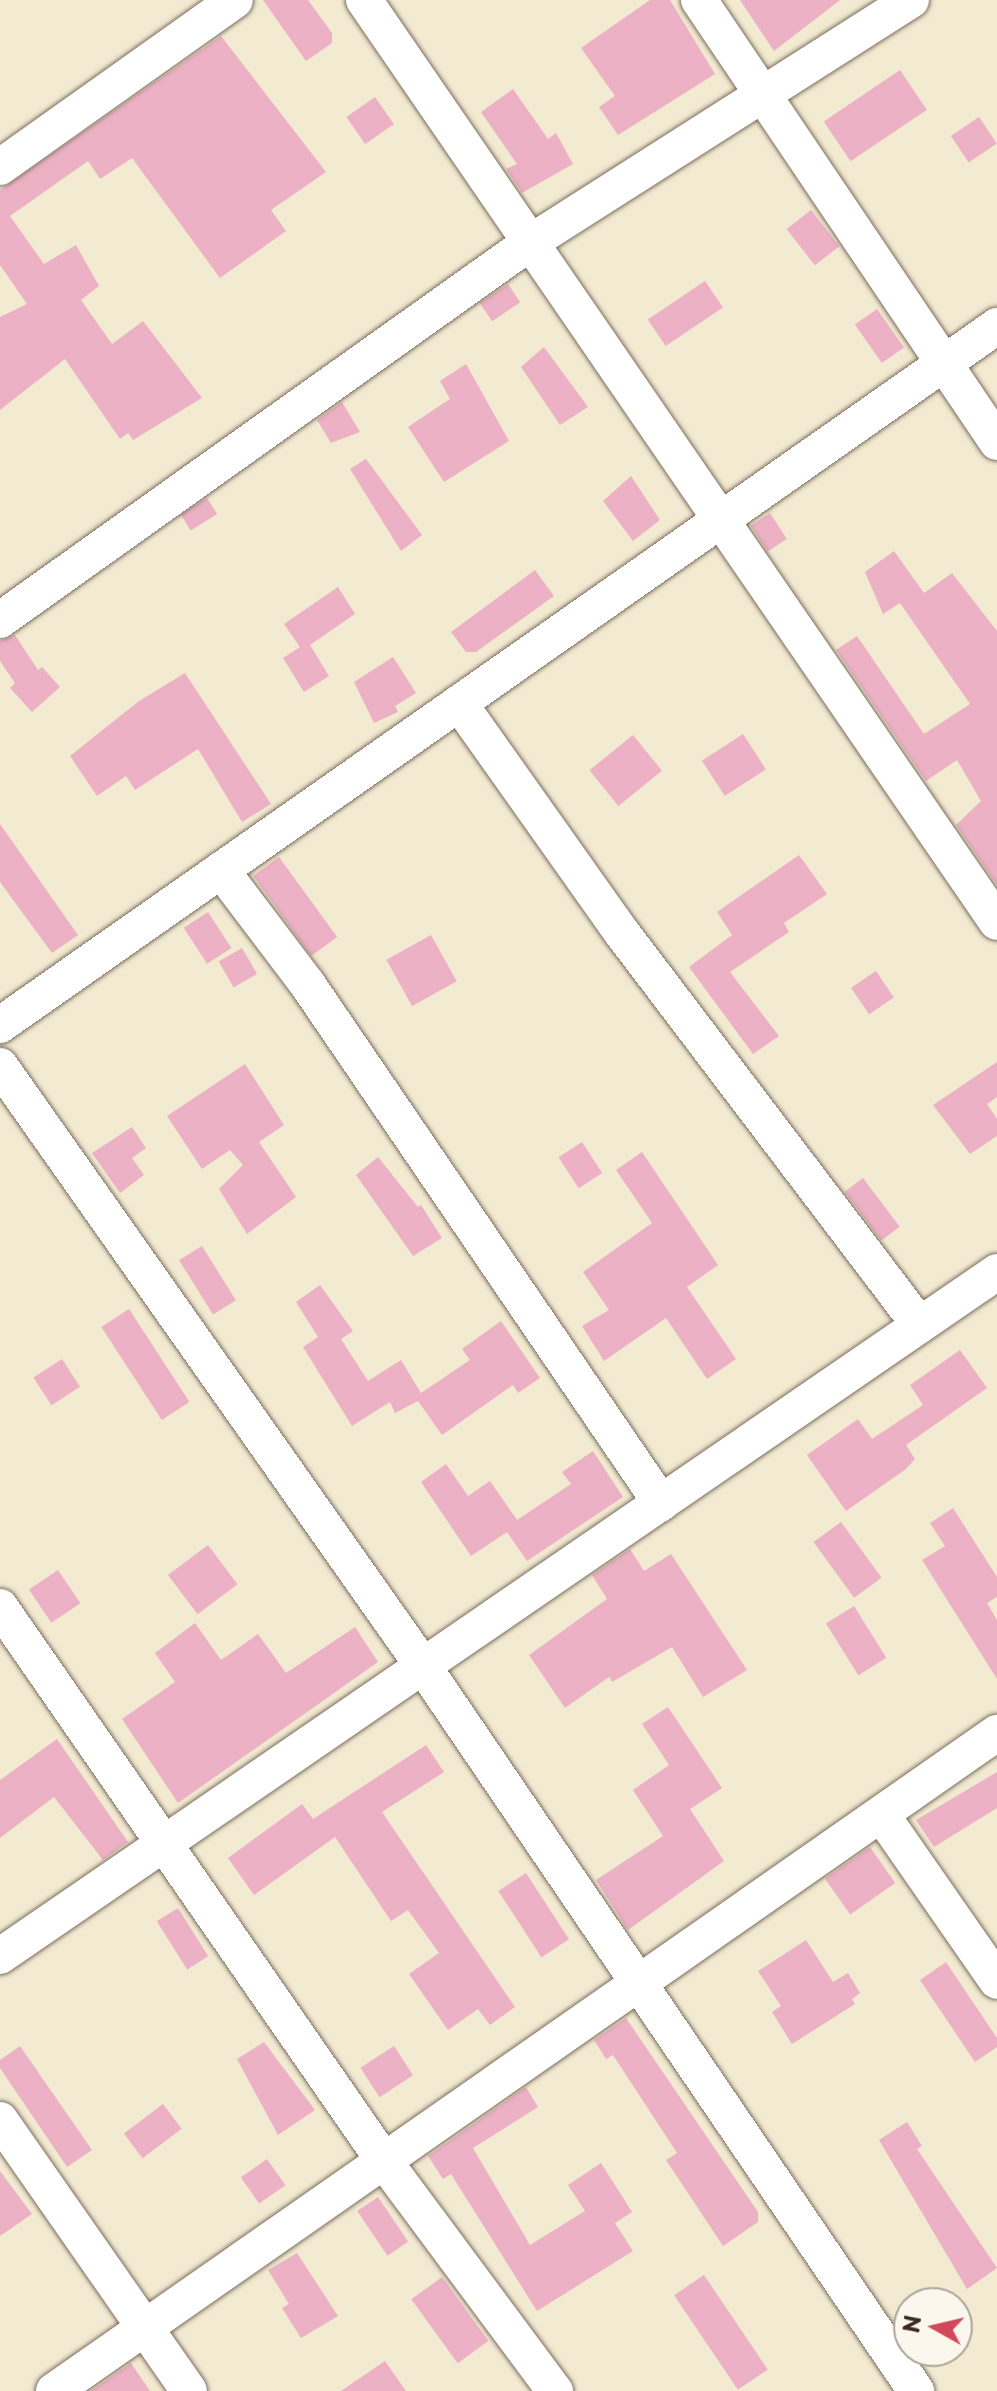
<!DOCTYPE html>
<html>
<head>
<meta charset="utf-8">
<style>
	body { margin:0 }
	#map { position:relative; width:997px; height:2391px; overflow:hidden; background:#f3ead2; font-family:"Playpen Sans",sans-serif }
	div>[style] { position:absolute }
	.building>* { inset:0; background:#ecb1c4; transform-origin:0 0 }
	.roads { filter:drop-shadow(0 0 2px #7b6d5d) drop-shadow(0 0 2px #7b6d5d) }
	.minor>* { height:36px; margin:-18px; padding:0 18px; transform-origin:18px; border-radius:18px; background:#fff }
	span { translate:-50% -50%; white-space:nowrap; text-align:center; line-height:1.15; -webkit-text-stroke:6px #fbf7ec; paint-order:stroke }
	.north { position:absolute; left:893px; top:2287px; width:80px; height:80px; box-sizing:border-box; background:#fbf7ec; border:2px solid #aea59a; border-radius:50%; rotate:278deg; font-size:22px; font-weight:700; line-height:32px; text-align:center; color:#3b2a1e }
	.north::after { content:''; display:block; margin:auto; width:28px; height:36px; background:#d1495b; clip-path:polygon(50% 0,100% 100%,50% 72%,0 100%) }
</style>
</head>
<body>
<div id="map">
	<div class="building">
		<i style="clip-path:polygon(263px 0,308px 0,332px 33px,332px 43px,306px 61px)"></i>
		<i style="clip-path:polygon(650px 0,670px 0,715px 74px,618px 135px,599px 107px,615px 96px,581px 48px)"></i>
		<i style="clip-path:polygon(740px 0,840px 0,774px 51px)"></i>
		<i style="clip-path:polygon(221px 36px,326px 172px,271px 210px,286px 231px,220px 278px,132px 158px,100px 179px,88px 161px,10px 216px,44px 264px,76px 245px,99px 286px,81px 300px,112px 344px,143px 321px,202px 398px,133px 440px,128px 433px,120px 439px,65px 359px,0 410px,0 317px,27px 304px,0 265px,0 190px)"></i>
		<i style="left:900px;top:70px;width:48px;height:92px;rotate:56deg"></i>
		<i style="clip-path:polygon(513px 89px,548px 139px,556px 133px,573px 164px,522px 193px,506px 169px,517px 164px,481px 112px)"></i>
		<i style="left:375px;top:97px;width:33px;height:35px;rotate:55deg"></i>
		<i style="left:979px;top:117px;width:32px;height:34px;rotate:56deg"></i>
		<i style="left:811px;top:210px;width:46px;height:31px;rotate:52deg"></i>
		<i style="left:705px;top:281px;width:32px;height:69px;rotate:56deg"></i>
		<i style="left:508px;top:284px;width:22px;height:34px;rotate:56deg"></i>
		<i style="left:877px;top:309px;width:47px;height:27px;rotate:55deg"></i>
		<i style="clip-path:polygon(544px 347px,588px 407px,560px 425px,521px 367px)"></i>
		<i style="clip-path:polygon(466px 364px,509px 441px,444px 482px,408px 427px,450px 399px,440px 381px)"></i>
		<i style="clip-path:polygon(342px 402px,360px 432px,331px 443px,317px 420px)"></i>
		<i style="clip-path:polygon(366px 459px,422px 535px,401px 551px,350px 469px)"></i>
		<i style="clip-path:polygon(631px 476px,660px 520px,633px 541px,603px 501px)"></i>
		<i style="left:207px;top:498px;width:19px;height:31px;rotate:58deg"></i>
		<i style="left:770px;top:513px;width:31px;height:23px;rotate:57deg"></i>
		<i style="clip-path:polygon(894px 551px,924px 593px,952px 573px,997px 631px,997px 885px,956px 825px,981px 801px,957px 760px,926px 781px,836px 650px,857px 636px,924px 734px,970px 704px,900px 603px,883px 614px,865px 572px)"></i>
		<i style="clip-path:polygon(535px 570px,554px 596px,476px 652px,466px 652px,451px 632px)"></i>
		<i style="clip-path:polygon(338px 587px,355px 614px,310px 645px,329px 676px,304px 692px,283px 658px,300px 647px,284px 624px)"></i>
		<i style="clip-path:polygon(15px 635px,38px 670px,42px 667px,60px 687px,32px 712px,10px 688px,15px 683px,0 661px,0 641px)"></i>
		<i style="clip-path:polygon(393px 657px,416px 693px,395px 706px,398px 712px,374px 723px,354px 682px)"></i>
		<i style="clip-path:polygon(185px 673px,271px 804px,242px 822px,198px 749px,135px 790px,126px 776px,97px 796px,70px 756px,139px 701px)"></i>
		<i style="left:743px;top:734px;width:42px;height:49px;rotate:57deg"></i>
		<i style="left:633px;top:735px;width:46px;height:56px;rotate:51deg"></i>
		<i style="clip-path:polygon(0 824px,78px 935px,52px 953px,0 882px)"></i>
		<i style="clip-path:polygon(799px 855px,827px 894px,784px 923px,789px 932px,730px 972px,779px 1036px,753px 1054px,689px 967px,732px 935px,717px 912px)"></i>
		<i style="left:279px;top:857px;width:99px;height:32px;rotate:54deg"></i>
		<i style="left:208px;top:912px;width:43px;height:29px;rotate:57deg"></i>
		<i style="left:431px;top:935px;width:53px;height:51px;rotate:61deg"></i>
		<i style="left:242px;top:948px;width:30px;height:27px;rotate:60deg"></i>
		<i style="left:876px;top:971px;width:32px;height:30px;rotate:56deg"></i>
		<i style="clip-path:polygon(997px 1062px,997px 1097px,987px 1104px,997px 1119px,997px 1136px,970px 1154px,933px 1105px)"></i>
		<i style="clip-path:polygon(245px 1064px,284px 1125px,259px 1142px,296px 1197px,247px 1234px,219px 1189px,243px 1165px,230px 1150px,202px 1169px,167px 1116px)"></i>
		<i style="clip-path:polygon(132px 1127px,146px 1148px,132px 1158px,144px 1175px,120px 1193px,92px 1153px)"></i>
		<i style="left:582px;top:1142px;width:37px;height:28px;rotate:57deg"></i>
		<i style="clip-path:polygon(642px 1152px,718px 1265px,687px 1287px,736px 1359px,707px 1379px,666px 1318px,604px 1361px,582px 1326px,609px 1310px,583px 1272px,652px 1223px,616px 1170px)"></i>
		<i style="clip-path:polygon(378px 1157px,418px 1207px,421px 1205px,442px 1238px,413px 1256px,356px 1175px)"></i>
		<i style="left:863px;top:1178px;width:61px;height:23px;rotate:53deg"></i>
		<i style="left:202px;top:1246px;width:64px;height:27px;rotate:58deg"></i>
		<i style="clip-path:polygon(320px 1285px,353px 1331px,341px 1339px,368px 1381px,401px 1360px,421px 1393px,470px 1360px,462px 1349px,501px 1321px,540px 1378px,518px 1393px,513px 1385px,442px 1435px,418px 1401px,395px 1413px,390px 1402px,352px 1426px,303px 1347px,318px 1337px,296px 1302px)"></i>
		<i style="left:129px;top:1309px;width:111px;height:33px;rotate:57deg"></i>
		<i style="clip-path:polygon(960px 1350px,987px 1388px,906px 1445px,915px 1459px,906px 1469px,846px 1511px,807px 1455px,858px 1419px,872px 1439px,923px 1405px,910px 1385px)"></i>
		<i style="left:62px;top:1359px;width:33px;height:34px;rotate:57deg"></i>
		<i style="clip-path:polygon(593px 1451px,623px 1497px,527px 1561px,507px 1532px,471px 1556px,421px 1482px,446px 1464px,468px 1496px,490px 1481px,517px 1520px,571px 1484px,562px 1472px)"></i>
		<i style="clip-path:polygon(953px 1508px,997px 1577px,997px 1597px,987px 1603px,997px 1620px,997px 1679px,922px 1560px,945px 1546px,930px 1523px)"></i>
		<i style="left:841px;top:1522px;width:69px;height:34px;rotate:54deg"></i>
		<i style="left:208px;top:1545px;width:49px;height:50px;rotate:53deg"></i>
		<i style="clip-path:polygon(630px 1549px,644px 1571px,671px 1554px,747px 1670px,703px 1697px,672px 1647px,612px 1682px,609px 1677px,565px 1708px,529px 1655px,607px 1599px,592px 1575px)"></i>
		<i style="left:58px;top:1570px;width:40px;height:35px;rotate:56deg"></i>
		<i style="left:854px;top:1606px;width:61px;height:33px;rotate:58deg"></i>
		<i style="clip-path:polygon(195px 1623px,221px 1660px,258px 1634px,286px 1673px,355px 1627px,378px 1662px,178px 1803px,122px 1719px,175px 1682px,155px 1653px)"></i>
		<i style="clip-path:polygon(668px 1707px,722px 1788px,690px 1809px,724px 1861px,628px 1930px,596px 1880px,663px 1836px,633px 1790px,669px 1765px,642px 1724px)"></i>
		<i style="clip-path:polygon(57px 1739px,128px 1842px,103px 1860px,54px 1797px,0 1838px,0 1780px)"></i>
		<i style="clip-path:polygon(426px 1745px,444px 1772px,382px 1812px,515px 2007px,490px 2025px,478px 2009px,448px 2030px,409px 1974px,439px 1953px,408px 1910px,391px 1921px,335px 1837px,254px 1895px,228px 1858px,302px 1804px,313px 1819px)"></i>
		<i style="clip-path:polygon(997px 1772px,997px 1808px,934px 1847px,916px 1820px)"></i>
		<i style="left:870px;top:1847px;width:44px;height:55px;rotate:55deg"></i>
		<i style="left:526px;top:1873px;width:79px;height:33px;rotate:57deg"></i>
		<i style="left:178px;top:1908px;width:57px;height:25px;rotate:58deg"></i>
		<i style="clip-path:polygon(806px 1940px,833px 1982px,848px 1973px,860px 1993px,852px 1999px,855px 2004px,792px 2044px,772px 2012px,781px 2006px,758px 1971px)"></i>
		<i style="clip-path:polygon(946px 1962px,997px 2038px,997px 2047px,975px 2062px,920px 1980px)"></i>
		<i style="clip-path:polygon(626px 2018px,758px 2212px,758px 2222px,723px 2246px,666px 2160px,677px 2153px,613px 2055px,606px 2059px,594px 2040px)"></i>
		<i style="clip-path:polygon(264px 2042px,315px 2110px,278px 2135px,237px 2059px)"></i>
		<i style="clip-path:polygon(20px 2046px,92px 2150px,67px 2167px,0 2068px,0 2060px)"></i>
		<i style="left:394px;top:2046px;width:35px;height:40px;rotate:57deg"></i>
		<i style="clip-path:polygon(526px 2087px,538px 2107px,473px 2148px,530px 2245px,585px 2211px,568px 2185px,601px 2163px,632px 2212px,615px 2223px,633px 2251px,537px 2311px,451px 2174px,443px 2179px,428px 2156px)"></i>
		<i style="left:163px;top:2104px;width:31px;height:49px;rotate:53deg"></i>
		<i style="clip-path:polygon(907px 2122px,922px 2146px,917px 2149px,997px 2268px,967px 2289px,879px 2140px)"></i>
		<i style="left:267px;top:2159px;width:32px;height:32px;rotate:55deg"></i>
		<i style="clip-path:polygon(0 2171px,32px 2214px,0 2236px)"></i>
		<i style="left:378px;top:2197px;width:54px;height:25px;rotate:56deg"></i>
		<i style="clip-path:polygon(297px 2253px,338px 2316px,301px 2338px,282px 2308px,289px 2304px,268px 2270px)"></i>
		<i style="left:704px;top:2275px;width:114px;height:36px;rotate:56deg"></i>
		<i style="left:442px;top:2277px;width:79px;height:38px;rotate:54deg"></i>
		<i style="clip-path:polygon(385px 2361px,406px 2391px,341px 2391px)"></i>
		<i style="clip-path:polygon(131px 2363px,150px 2391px,91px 2391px)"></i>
	</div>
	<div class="roads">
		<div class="minor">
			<i style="left:364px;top:0;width:1118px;rotate:55.53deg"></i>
			<i style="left:699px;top:0;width:533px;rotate:56.01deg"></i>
			<i style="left:0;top:167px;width:288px;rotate:-35.4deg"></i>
			<i style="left:0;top:620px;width:648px;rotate:-35.46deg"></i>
			<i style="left:528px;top:244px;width:454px;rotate:-32.5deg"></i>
			<i style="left:459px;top:703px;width:282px;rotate:54.7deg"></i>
			<i style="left:622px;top:933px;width:492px;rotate:52.8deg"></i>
			<i style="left:221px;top:870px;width:144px;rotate:52.9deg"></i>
			<i style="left:308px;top:985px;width:627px;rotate:55.73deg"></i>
			<i style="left:0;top:1025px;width:1218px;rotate:-35.03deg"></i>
			<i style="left:0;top:1066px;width:734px;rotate:54.82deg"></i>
			<i style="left:423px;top:1666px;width:877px;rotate:55.78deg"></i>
			<i style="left:0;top:1607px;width:674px;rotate:55.27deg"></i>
			<i style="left:384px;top:2161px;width:287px;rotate:53.4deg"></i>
			<i style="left:881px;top:1814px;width:203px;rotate:55.2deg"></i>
			<i style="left:0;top:1956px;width:1209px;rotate:-34.45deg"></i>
			<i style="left:0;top:2120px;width:330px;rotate:55.1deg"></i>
			<i style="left:54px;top:2391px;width:1150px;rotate:-34.91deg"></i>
		</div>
	</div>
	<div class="north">N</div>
</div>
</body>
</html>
